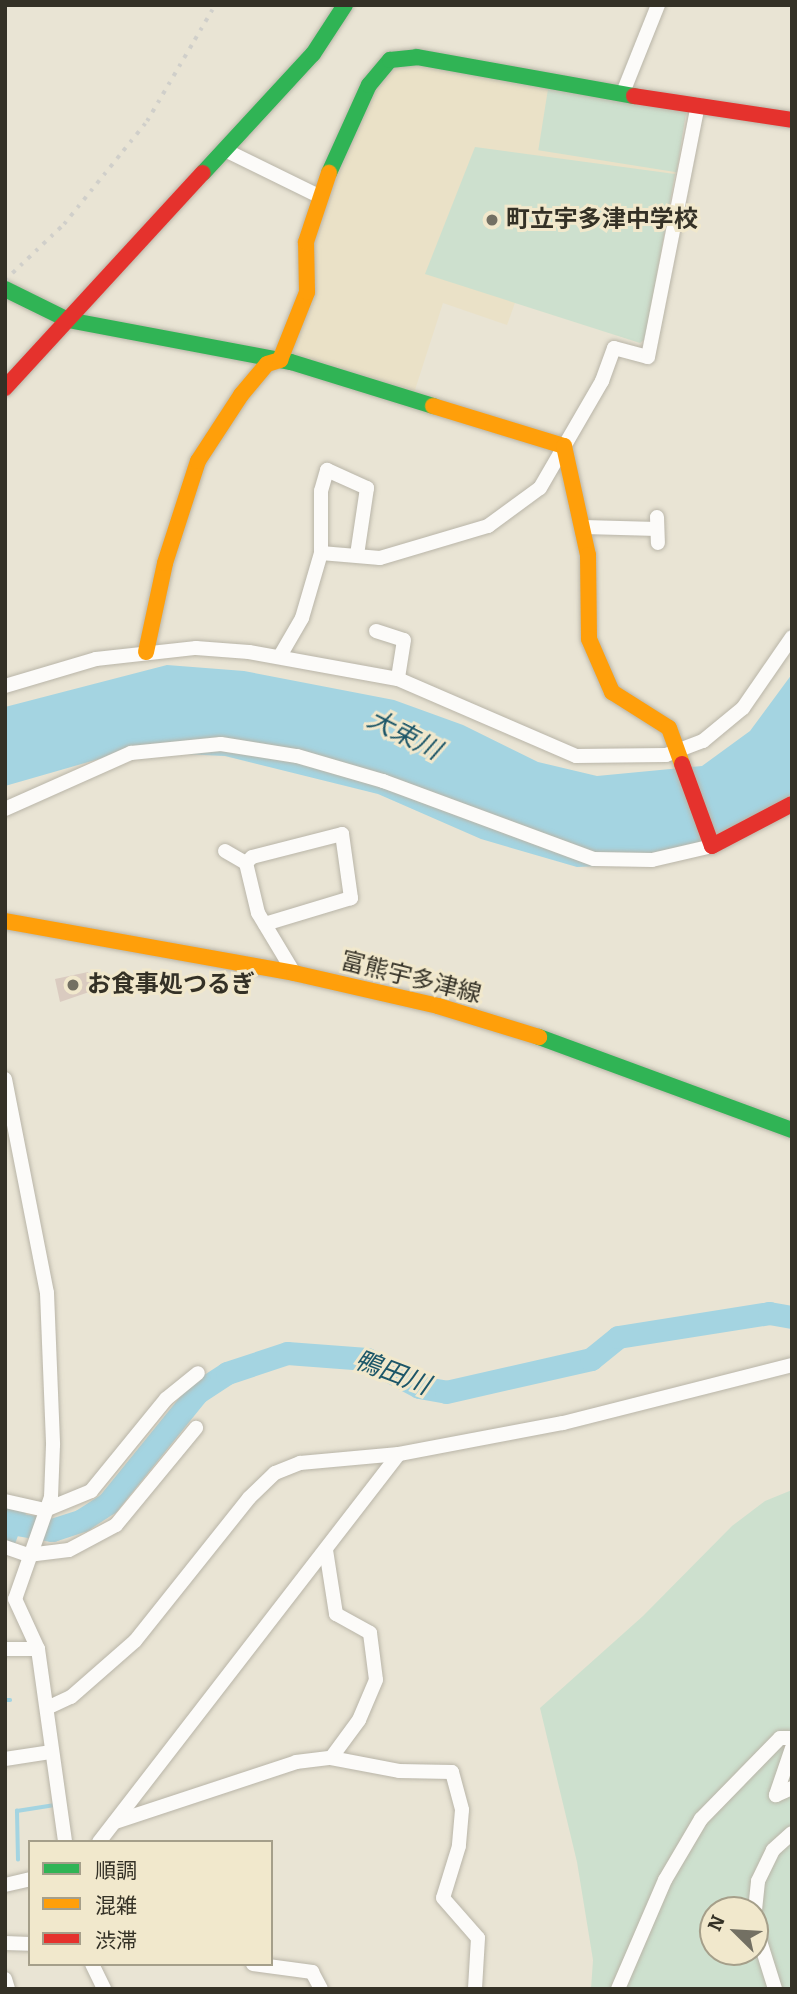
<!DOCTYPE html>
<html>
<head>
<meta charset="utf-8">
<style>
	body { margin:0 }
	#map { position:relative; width:797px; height:1994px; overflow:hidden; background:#e9e4d4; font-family:Bitter,"Noto Sans JP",serif }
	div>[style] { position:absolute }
	.built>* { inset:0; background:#eae1c7 }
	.green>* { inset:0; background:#cde0ce; transform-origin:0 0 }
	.water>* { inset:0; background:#a4d4e1 }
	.stream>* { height:3.5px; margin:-1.75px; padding:0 1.75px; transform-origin:1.75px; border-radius:1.75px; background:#a4d4e1 }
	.river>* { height:23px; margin:-11.5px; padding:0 11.5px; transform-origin:11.5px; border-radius:11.5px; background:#a4d4e1 }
	.building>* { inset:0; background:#dacbc0 }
	.roads { filter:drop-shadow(0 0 2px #b9b5a8) drop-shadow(0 0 2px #b9b5a8) }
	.street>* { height:14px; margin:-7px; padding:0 7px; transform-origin:7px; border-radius:7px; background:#fcfbf9 }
	.fast>* { height:16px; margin:-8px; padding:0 8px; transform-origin:8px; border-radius:8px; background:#30b455 }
	.slow>* { height:16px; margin:-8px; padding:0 8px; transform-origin:8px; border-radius:8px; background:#ff9f0a }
	.jam>* { height:16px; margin:-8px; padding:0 8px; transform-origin:8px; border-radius:8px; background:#e5322d }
	.rail>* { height:3.5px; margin-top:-1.75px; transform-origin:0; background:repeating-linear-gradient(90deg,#d0cfca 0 3.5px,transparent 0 10.5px) }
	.dots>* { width:19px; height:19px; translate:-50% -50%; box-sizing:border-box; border:4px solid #f1e8cc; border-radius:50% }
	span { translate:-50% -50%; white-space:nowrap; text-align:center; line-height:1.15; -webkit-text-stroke:6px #f1e8cc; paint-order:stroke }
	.poi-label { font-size:24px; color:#343126; font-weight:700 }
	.left { translate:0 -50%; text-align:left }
	.street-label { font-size:24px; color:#343126 }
	.water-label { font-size:26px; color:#1c5668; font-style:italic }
	.frame { position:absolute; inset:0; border:7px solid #343126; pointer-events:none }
	.legend { position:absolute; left:28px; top:1840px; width:245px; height:126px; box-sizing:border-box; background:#f1e8cc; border:2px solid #a59f8a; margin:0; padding:9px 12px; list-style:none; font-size:21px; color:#343126 }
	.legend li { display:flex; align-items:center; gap:14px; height:35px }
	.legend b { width:35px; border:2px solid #a59f8a }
	.north { position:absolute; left:699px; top:1896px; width:70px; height:70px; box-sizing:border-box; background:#f1e8cc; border:2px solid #a59f8a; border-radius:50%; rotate:294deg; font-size:19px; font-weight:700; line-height:28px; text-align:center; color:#343126 }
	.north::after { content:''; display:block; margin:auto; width:24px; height:32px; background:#737063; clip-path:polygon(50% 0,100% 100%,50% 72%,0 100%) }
</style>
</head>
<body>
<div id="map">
	<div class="built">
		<i style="clip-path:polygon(401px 61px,686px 112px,645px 339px,640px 343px,516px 300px,507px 325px,443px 303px,414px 393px,288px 356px,316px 229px,373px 89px)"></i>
	</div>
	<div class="green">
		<i style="left:548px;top:89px;width:140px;height:62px;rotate:9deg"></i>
		<i style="clip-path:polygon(475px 147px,675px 174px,645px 339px,640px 343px,425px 274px)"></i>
		<i style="clip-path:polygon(evenodd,792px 1490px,792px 1989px,591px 1989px,593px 1960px,577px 1862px,540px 1708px,643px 1616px,732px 1526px,765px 1501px,792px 1490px,713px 1910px,755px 1910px,755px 1952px,713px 1952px,713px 1910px)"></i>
	</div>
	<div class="water">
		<i style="clip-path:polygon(167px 665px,244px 671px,394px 700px,463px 725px,538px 762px,597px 776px,702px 766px,750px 731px,792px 674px,792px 794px,730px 838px,624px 865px,577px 867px,481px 839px,378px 794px,225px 756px,162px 753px,99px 759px,5px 786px,5px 707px)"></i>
		<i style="clip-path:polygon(5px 1504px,26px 1513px,15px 1544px,5px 1539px)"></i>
	</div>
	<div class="stream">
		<i style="left:5px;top:1700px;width:5px"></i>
		<i style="left:18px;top:1860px;width:49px;rotate:-91.2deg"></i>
		<i style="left:17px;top:1811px;width:38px;rotate:-9deg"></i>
	</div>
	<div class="river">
		<i style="left:5px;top:1522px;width:48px;rotate:9.7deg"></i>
		<i style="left:52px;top:1530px;width:32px;rotate:-18deg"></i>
		<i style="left:82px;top:1520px;width:31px;rotate:-33deg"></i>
		<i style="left:108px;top:1503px;width:143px;rotate:-51deg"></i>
		<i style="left:198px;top:1392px;width:35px;rotate:-33deg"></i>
		<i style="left:227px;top:1373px;width:63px;rotate:-18.4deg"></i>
		<i style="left:287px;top:1353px;width:80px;rotate:4.3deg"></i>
		<i style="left:367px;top:1359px;width:59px;rotate:28.3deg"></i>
		<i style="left:419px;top:1387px;width:27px;rotate:10deg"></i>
		<i style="left:446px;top:1392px;width:149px;rotate:-12.8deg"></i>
		<i style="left:591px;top:1359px;width:35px;rotate:-39deg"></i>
		<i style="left:618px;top:1337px;width:153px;rotate:-9deg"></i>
		<i style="left:769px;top:1313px;width:23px;rotate:10deg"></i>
	</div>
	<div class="building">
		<i style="clip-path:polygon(88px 972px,92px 991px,60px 1002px,55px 979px)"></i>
	</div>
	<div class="roads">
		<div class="street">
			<i style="left:624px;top:90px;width:92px;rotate:-68.2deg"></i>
			<i style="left:225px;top:150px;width:105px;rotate:26.1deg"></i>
			<i style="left:657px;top:517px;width:26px;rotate:88deg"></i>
			<i style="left:584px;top:527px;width:73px;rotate:1.6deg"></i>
			<i style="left:321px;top:553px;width:62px;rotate:-90deg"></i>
			<i style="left:321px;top:491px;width:22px;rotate:-74deg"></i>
			<i style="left:327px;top:470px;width:44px;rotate:24.2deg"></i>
			<i style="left:367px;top:488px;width:68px;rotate:98.5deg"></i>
			<i style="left:376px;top:631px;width:29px;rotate:18deg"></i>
			<i style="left:404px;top:640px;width:39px;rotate:99deg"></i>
			<i style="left:280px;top:656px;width:44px;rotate:-59.9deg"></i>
			<i style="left:302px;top:618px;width:68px;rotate:-73.7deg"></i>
			<i style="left:321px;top:553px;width:59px;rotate:4.8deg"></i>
			<i style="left:380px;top:558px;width:113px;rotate:-16.5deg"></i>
			<i style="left:488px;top:526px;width:64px;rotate:-36.2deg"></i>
			<i style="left:540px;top:488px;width:124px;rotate:-59.9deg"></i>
			<i style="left:602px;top:381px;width:35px;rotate:-70deg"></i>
			<i style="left:614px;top:348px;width:35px;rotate:15deg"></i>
			<i style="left:648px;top:357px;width:257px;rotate:-78.8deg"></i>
			<i style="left:5px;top:686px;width:95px;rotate:-16.5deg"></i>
			<i style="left:96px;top:659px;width:101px;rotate:-6.3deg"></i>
			<i style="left:196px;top:648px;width:53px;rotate:4.3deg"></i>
			<i style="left:249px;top:652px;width:151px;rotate:10.3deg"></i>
			<i style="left:398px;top:679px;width:194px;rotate:23.4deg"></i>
			<i style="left:576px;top:756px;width:90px;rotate:-0.6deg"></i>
			<i style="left:666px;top:755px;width:40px;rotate:-21deg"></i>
			<i style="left:703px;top:741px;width:52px;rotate:-39.5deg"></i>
			<i style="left:743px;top:708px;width:86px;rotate:-55.4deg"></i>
			<i style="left:5px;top:809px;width:138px;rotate:-24deg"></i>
			<i style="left:131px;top:753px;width:90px;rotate:-5.7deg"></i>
			<i style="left:221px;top:744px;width:77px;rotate:9deg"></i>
			<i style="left:297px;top:756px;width:90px;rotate:16.2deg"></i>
			<i style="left:383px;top:781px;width:225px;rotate:20.3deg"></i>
			<i style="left:594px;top:859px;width:58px;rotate:1deg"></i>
			<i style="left:652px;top:860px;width:62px;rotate:-13.1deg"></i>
			<i style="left:225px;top:851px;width:24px;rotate:30deg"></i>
			<i style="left:246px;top:863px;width:51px;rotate:76.5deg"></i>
			<i style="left:258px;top:913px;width:70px;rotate:59deg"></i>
			<i style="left:246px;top:863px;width:8px;rotate:-45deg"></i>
			<i style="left:252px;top:857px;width:93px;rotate:-14.3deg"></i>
			<i style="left:342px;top:834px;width:65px;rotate:82deg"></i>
			<i style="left:351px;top:898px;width:90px;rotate:163.2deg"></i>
			<i style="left:5px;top:1079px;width:218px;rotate:78.9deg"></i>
			<i style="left:47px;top:1293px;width:152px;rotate:87.7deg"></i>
			<i style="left:53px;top:1445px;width:52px;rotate:92.2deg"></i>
			<i style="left:51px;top:1497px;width:108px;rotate:109.4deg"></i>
			<i style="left:15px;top:1599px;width:55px;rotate:65.3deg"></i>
			<i style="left:38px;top:1649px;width:195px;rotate:82deg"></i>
			<i style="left:5px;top:1501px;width:41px;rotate:12.7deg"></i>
			<i style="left:45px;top:1510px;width:50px;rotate:-22.4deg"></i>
			<i style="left:91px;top:1491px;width:119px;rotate:-50.8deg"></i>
			<i style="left:166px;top:1399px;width:41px;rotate:-39.1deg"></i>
			<i style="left:5px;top:1547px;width:24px;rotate:19deg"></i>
			<i style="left:28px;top:1555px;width:41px;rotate:-7deg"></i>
			<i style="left:69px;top:1550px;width:53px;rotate:-28deg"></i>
			<i style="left:116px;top:1525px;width:126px;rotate:-50.5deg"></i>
			<i style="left:326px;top:1550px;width:65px;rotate:81.1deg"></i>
			<i style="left:336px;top:1614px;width:39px;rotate:29deg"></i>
			<i style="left:370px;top:1633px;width:47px;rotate:82.7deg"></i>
			<i style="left:376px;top:1680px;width:43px;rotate:113deg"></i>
			<i style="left:359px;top:1720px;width:47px;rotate:126.4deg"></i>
			<i style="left:5px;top:1649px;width:33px"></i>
			<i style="left:47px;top:1708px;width:26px;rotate:-25deg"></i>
			<i style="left:71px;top:1697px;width:85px;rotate:-41.2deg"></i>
			<i style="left:135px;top:1641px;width:183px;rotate:-51.4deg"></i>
			<i style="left:249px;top:1498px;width:36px;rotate:-44deg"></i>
			<i style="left:275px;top:1473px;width:27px;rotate:-22deg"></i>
			<i style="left:300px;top:1463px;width:99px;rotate:-5.2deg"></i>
			<i style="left:399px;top:1454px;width:167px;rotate:-10.7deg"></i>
			<i style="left:563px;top:1423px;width:236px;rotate:-14.2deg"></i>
			<i style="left:792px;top:1748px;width:50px;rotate:108.8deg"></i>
			<i style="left:776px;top:1795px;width:17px;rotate:-24deg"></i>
			<i style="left:5px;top:1759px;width:47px;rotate:-8.7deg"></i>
			<i style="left:115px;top:1822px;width:191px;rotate:-18.3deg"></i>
			<i style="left:296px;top:1762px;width:35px;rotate:-7deg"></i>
			<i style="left:331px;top:1758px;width:69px;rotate:10.8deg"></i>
			<i style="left:399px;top:1771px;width:53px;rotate:1.1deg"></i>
			<i style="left:452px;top:1772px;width:39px;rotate:75deg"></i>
			<i style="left:462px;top:1810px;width:36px;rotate:95deg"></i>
			<i style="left:459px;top:1846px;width:54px;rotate:107.1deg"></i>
			<i style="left:443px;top:1898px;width:53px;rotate:48.8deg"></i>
			<i style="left:478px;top:1938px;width:51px;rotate:93.4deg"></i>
			<i style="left:99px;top:1842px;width:490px;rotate:-52.3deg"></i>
			<i style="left:5px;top:1885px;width:26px;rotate:-13deg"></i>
			<i style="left:755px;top:1910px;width:29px;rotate:-84deg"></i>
			<i style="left:758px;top:1881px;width:34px;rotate:-64deg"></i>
			<i style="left:773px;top:1850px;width:25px;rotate:-42deg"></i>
			<i style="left:755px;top:1925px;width:67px;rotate:72.6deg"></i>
			<i style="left:5px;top:1943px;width:25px;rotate:2deg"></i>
			<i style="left:92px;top:1964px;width:28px;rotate:64deg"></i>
			<i style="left:253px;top:1964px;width:60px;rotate:7.7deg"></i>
			<i style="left:312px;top:1972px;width:19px;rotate:62deg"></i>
			<i style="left:5px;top:1979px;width:10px;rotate:73deg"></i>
			<i style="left:618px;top:1989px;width:119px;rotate:-66.7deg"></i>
			<i style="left:665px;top:1880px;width:71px;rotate:-59.5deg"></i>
			<i style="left:701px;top:1819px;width:113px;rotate:-45.7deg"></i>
			<i style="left:780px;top:1738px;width:12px"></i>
		</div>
		<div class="fast">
			<i style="left:203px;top:173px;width:162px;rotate:-47.3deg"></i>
			<i style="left:313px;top:54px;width:59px;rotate:-56.9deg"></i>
			<i style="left:329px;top:173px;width:97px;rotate:-65.6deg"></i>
			<i style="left:369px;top:85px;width:33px;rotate:-50deg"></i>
			<i style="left:390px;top:60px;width:27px;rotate:-6deg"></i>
			<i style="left:417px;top:57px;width:220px;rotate:10.2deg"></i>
			<i style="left:5px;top:289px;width:70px;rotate:26.2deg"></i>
			<i style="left:68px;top:320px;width:227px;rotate:10.7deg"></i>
			<i style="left:291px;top:362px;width:149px;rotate:17.2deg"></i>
			<i style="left:539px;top:1037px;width:270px;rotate:20.2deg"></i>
		</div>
		<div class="slow">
			<i style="left:433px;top:406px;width:137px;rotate:17deg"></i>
			<i style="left:564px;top:446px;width:112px;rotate:77.6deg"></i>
			<i style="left:588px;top:555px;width:84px;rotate:89.3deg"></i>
			<i style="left:589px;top:639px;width:58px;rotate:66.5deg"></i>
			<i style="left:612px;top:692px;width:67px;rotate:32.3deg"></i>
			<i style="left:669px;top:728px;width:38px;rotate:70deg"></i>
			<i style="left:146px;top:652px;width:91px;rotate:-77.9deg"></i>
			<i style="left:165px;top:563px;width:107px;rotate:-72.1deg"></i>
			<i style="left:198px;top:461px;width:79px;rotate:-56.9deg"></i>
			<i style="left:241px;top:395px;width:40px;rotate:-50deg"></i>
			<i style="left:267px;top:364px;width:14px;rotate:-17deg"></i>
			<i style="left:280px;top:360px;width:73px;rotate:-68.3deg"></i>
			<i style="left:307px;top:292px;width:50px;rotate:-91.1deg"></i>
			<i style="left:306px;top:242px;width:73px;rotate:-71.6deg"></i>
			<i style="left:5px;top:921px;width:294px;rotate:10.2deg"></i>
			<i style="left:294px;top:973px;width:148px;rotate:12.9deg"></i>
			<i style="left:438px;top:1006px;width:106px;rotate:17.1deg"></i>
		</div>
		<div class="jam">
			<i style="left:634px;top:96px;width:160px;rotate:8.6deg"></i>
			<i style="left:5px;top:388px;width:292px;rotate:-47.4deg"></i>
			<i style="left:682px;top:764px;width:87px;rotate:69.9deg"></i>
			<i style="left:712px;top:846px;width:90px;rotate:-27.7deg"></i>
		</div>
	</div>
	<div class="rail">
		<i style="left:5px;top:280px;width:81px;rotate:-43.5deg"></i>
		<i style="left:64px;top:224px;width:132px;rotate:-51.1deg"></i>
		<i style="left:147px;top:121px;width:134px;rotate:-59.6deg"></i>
	</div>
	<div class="dots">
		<i style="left:492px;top:220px;background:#737063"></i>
		<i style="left:73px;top:985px;background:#737063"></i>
	</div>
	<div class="poi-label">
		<span class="left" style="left:506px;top:220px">町立宇多津中学校</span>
		<span class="left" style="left:87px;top:985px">お食事処つるぎ</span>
	</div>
	<div class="street-label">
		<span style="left:411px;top:978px;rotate:14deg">富熊宇多津線</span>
	</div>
	<div class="water-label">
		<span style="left:404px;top:735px;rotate:27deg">大束川</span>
		<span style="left:392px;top:1373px;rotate:21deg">鴨田川</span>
	</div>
	<div class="frame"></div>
	<ul class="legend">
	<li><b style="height:9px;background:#30b455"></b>順調</li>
	<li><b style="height:9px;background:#ff9f0a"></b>混雑</li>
	<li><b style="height:9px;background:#e5322d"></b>渋滞</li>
	</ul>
	<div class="north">N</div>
</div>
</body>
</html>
